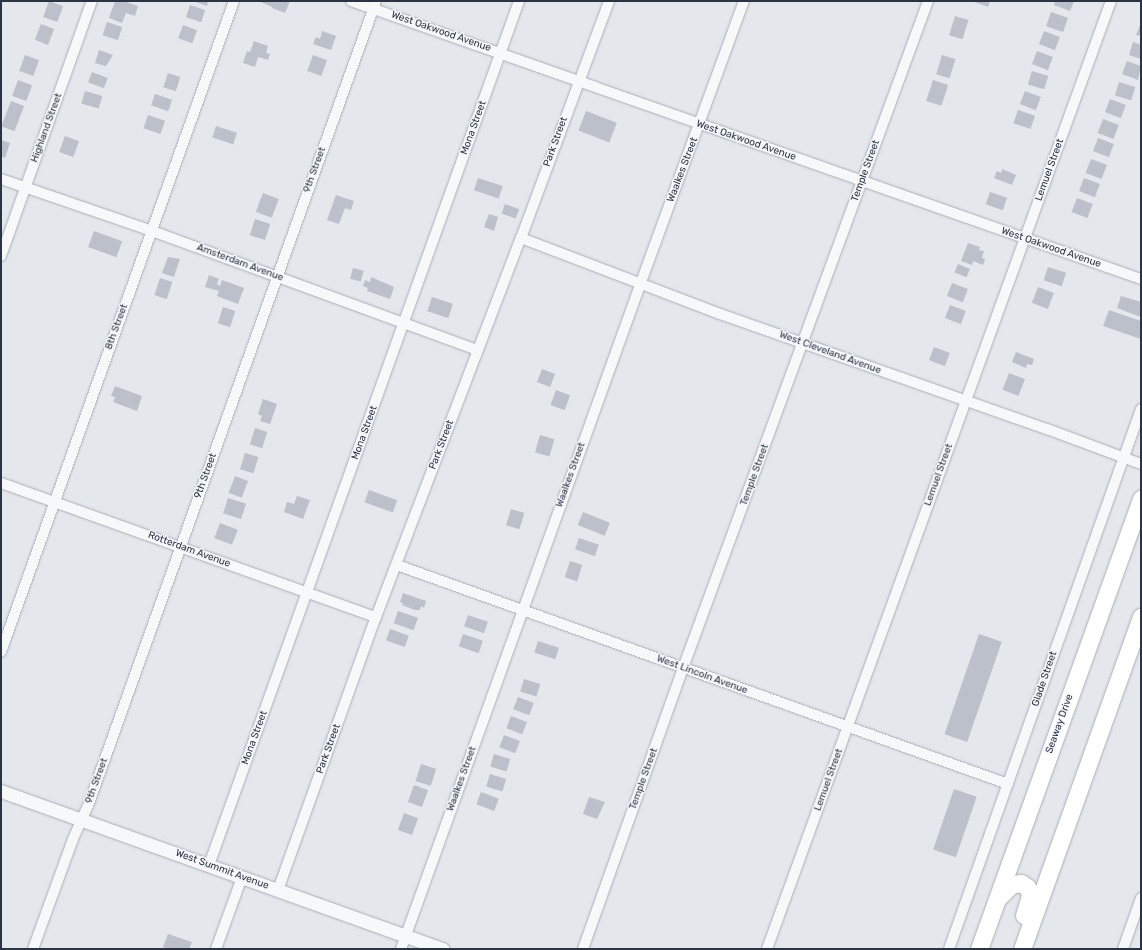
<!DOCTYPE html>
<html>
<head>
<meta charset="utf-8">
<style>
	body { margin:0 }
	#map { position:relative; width:1142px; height:950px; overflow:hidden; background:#e4e7ec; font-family:Rubik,sans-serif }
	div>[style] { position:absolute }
	.building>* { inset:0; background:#bbc0ca; transform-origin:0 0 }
	.roads { filter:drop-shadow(0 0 1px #a9aeb7) drop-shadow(0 0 1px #a9aeb7) }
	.minor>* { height:10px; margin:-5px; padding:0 5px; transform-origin:5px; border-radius:5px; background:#f7f8fa }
	.tertiary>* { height:13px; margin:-6.5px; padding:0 6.5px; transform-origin:6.5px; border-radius:6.5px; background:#f7f8fa }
	.trunk>* { height:17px; margin:-8.5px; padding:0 8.5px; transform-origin:8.5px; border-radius:8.5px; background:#fff }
	span { translate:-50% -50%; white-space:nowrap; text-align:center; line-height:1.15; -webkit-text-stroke:3px #f4f6f9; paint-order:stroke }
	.street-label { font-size:10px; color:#2b3445 }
	.frame { position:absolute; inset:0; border:2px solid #2b3445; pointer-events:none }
</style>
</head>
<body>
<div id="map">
	<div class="building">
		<i style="left:49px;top:1px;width:15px;height:17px;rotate:20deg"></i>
		<i style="clip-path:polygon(115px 1px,123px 1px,138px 6px,135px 16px,126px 13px,122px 23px,109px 18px)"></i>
		<i style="clip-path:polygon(193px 1px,208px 1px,207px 6px)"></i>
		<i style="clip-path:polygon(261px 1px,290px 1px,285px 13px,272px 8px,272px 7px,261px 2px)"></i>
		<i style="clip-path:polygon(972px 1px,990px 1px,988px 7px)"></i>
		<i style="clip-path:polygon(1055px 1px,1074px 1px,1070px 11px,1054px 5px)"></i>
		<i style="left:190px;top:5px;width:16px;height:13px;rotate:18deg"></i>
		<i style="left:1051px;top:12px;width:18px;height:15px;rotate:19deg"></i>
		<i style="left:955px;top:16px;width:14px;height:20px;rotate:17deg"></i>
		<i style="left:107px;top:22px;width:16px;height:14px;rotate:18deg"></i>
		<i style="clip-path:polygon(1141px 23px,1141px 36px,1136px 35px)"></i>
		<i style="left:41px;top:24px;width:14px;height:17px;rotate:21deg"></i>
		<i style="left:183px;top:25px;width:15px;height:14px;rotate:20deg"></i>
		<i style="clip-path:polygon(322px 31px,336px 36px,331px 50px,313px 44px,316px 37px,320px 39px)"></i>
		<i style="left:1044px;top:31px;width:17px;height:14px;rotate:21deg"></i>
		<i style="clip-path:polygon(254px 41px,268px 46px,266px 53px,270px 54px,268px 60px,258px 57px,255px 67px,243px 63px,247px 51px,250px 52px)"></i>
		<i style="clip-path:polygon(1133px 42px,1141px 45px,1141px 59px,1129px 55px)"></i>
		<i style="clip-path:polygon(99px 50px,113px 55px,106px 66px,95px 63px)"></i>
		<i style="left:1037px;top:51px;width:17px;height:14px;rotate:21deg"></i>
		<i style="left:25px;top:55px;width:15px;height:17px;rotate:20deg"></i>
		<i style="left:313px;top:55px;width:15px;height:17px;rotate:20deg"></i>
		<i style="left:942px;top:55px;width:14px;height:20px;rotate:17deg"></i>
		<i style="clip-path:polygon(1127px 61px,1141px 66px,1138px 80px,1122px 74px)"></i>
		<i style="left:1032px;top:71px;width:17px;height:14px;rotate:17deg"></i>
		<i style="left:92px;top:72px;width:17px;height:11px;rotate:21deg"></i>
		<i style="left:168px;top:73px;width:13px;height:15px;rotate:18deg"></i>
		<i style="left:18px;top:80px;width:15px;height:17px;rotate:20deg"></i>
		<i style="left:933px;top:80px;width:16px;height:22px;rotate:18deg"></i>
		<i style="left:1119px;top:82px;width:17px;height:14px;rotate:17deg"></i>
		<i style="left:85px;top:91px;width:18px;height:13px;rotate:16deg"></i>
		<i style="left:1025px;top:91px;width:17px;height:14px;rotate:21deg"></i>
		<i style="left:155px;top:94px;width:18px;height:12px;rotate:19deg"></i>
		<i style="left:1110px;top:99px;width:17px;height:14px;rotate:21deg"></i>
		<i style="left:11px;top:101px;width:14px;height:27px;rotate:21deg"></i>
		<i style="left:1018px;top:110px;width:18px;height:14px;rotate:19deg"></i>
		<i style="left:586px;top:111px;width:33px;height:21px;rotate:21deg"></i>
		<i style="left:148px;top:115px;width:18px;height:14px;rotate:19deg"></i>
		<i style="left:1103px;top:119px;width:17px;height:15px;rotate:21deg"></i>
		<i style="left:216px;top:126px;width:22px;height:12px;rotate:18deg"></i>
		<i style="left:65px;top:136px;width:15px;height:17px;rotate:20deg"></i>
		<i style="left:1098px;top:138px;width:17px;height:14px;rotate:21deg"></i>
		<i style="clip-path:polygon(1px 140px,10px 143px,5px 158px,1px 156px)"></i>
		<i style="left:1091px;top:159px;width:17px;height:15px;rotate:21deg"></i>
		<i style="clip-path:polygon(1002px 169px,1016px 175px,1012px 185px,994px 178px,997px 171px,1001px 173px)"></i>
		<i style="left:478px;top:178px;width:26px;height:13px;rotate:18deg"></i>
		<i style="left:1084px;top:178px;width:17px;height:14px;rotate:21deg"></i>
		<i style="left:990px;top:192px;width:18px;height:13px;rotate:19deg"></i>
		<i style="left:263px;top:193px;width:17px;height:20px;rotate:21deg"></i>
		<i style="clip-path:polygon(336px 195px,354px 201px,351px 210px,345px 208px,339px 224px,327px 220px)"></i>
		<i style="left:1077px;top:198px;width:17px;height:15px;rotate:21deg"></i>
		<i style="left:505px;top:204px;width:15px;height:10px;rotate:20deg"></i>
		<i style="clip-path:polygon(489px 214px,498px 217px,494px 231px,484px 227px)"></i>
		<i style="left:255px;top:219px;width:16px;height:17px;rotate:18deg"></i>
		<i style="left:94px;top:231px;width:30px;height:17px;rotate:20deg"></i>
		<i style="clip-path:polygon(968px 243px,980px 247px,979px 250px,984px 251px,982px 258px,985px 259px,983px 265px,973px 261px,972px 265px,961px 261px)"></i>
		<i style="clip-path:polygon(168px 257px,180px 259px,174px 277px,162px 273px)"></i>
		<i style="left:958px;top:264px;width:13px;height:9px;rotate:23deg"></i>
		<i style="left:1048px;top:267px;width:19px;height:14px;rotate:18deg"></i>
		<i style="left:353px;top:268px;width:11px;height:11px;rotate:15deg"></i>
		<i style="clip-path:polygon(209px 275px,219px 279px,217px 284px,220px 286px,222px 280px,244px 288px,238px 304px,217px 296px,219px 291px,205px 287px)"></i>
		<i style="clip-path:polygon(371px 277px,394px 287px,390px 299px,367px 291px,368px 288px,363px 286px,365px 280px,370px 282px)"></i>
		<i style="left:160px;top:278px;width:13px;height:18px;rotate:18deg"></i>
		<i style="left:952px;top:283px;width:17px;height:14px;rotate:21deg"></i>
		<i style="left:1038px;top:287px;width:17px;height:17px;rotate:21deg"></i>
		<i style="clip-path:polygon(1121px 296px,1141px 302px,1141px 317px,1117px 308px)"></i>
		<i style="left:432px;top:297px;width:22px;height:15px;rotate:18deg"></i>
		<i style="left:950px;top:305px;width:17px;height:14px;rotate:21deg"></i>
		<i style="left:223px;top:307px;width:13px;height:17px;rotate:18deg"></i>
		<i style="clip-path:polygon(1109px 310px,1141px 321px,1141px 339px,1103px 326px)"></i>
		<i style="left:934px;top:347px;width:17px;height:14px;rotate:21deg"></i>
		<i style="clip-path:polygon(1016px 352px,1034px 359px,1032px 365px,1027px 364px,1026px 368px,1012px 362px)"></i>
		<i style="left:542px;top:369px;width:14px;height:14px;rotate:21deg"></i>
		<i style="left:1009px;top:373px;width:17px;height:18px;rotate:21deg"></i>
		<i style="clip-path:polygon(115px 386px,142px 396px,137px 411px,113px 402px,115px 397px,111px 396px)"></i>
		<i style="left:556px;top:390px;width:15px;height:16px;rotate:20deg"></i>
		<i style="clip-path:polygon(263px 399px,277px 404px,270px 424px,260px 421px,262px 416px,258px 414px)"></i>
		<i style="left:255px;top:428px;width:13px;height:17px;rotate:18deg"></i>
		<i style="left:540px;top:435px;width:15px;height:18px;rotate:16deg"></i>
		<i style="left:245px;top:453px;width:14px;height:17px;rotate:17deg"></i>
		<i style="left:235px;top:476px;width:14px;height:18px;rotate:21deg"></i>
		<i style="left:369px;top:490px;width:30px;height:13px;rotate:20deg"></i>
		<i style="clip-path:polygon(297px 496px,310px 500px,303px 519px,284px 512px,287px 502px,294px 504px)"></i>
		<i style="left:228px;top:498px;width:19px;height:16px;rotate:18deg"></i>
		<i style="left:511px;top:509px;width:14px;height:17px;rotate:17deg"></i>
		<i style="left:583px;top:512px;width:29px;height:14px;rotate:22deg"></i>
		<i style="left:220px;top:523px;width:19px;height:16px;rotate:21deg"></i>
		<i style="left:579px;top:538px;width:21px;height:12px;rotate:19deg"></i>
		<i style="left:570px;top:561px;width:13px;height:17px;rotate:18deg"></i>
		<i style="clip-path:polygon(403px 593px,426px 601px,424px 608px,421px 606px,420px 610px,415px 610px,402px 605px,403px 603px,400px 602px)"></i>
		<i style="left:398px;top:611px;width:21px;height:13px;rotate:19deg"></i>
		<i style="left:468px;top:615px;width:21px;height:12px;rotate:19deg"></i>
		<i style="left:390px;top:629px;width:20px;height:12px;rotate:20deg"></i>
		<i style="left:463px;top:634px;width:21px;height:13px;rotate:19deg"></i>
		<i style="left:979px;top:634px;width:24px;height:106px;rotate:19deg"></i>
		<i style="left:538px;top:641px;width:22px;height:12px;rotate:18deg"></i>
		<i style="left:524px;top:679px;width:17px;height:13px;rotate:17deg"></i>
		<i style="left:518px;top:697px;width:17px;height:13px;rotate:21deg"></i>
		<i style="left:511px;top:716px;width:17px;height:13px;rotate:21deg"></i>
		<i style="left:504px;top:735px;width:17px;height:13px;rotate:21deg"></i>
		<i style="left:494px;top:754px;width:17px;height:13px;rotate:17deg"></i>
		<i style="left:421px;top:764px;width:16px;height:18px;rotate:18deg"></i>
		<i style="left:490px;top:774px;width:17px;height:13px;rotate:17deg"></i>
		<i style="left:414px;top:785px;width:15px;height:18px;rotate:20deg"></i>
		<i style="left:954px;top:789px;width:24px;height:64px;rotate:19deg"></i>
		<i style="left:481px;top:792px;width:19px;height:13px;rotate:21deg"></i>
		<i style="clip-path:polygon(589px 797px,605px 802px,597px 819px,583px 814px)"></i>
		<i style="left:404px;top:813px;width:15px;height:18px;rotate:20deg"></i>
		<i style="clip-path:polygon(168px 934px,192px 942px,189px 949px,169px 949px,163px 947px)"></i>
	</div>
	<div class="roads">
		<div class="minor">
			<i style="left:351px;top:1px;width:837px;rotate:19.39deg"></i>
			<i style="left:1px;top:179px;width:160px;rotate:19deg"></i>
			<i style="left:152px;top:231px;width:346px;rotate:20.1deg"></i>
			<i style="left:521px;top:238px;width:213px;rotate:20.9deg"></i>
			<i style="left:720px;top:314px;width:347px;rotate:19.4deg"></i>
			<i style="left:1047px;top:429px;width:100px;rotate:20.4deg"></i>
			<i style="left:1px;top:256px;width:271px;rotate:-70.4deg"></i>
			<i style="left:1px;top:483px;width:398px;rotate:19.7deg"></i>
			<i style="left:397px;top:565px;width:649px;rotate:19.72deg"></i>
			<i style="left:1px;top:652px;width:691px;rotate:-70.31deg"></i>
			<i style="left:209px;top:865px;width:918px;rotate:-70.26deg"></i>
			<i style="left:278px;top:890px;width:290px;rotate:-70.3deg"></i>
			<i style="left:376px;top:617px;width:406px;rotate:-69.1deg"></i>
			<i style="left:521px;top:238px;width:253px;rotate:-69.6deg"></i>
			<i style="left:33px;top:949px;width:117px;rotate:-70deg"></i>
			<i style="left:73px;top:839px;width:36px;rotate:-66deg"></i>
			<i style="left:88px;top:806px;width:855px;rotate:-70.31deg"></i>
			<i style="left:216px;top:949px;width:77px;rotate:-70.1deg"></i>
			<i style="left:401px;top:949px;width:706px;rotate:-70.2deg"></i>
			<i style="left:640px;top:285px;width:302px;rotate:-69.9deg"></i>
			<i style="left:583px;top:949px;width:298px;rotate:-70.4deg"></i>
			<i style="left:683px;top:668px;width:711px;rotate:-69.83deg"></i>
			<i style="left:767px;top:949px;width:1008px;rotate:-70.06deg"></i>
			<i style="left:949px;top:949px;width:573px;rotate:-70.43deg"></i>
			<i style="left:1123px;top:949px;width:54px;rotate:-70.6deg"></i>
		</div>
		<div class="tertiary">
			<i style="left:1px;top:791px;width:469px;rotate:19.7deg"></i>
		</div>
		<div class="trunk">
			<i style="left:999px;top:897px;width:16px;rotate:-45deg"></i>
			<i style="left:1010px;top:886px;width:4px;rotate:-27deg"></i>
			<i style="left:1014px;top:884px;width:7px;rotate:-8deg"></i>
			<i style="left:1021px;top:883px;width:7px;rotate:34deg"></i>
			<i style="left:1027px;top:887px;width:7px;rotate:63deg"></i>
			<i style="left:1030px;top:893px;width:6px;rotate:99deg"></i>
			<i style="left:1029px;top:899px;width:17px;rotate:107deg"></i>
			<i style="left:979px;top:949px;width:479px;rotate:-70.2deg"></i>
			<i style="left:1022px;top:949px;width:353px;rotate:-70.3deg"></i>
		</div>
	</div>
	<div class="street-label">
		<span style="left:441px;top:32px;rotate:19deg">West Oakwood Avenue</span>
		<span style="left:47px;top:128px;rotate:-70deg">Highland Street</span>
		<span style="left:474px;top:128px;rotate:-70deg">Mona Street</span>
		<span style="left:746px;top:141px;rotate:19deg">West Oakwood Avenue</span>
		<span style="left:556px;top:142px;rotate:-70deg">Park Street</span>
		<span style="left:315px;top:170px;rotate:-70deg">9th Street</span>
		<span style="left:683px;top:170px;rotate:-69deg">Waalkes Street</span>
		<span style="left:1050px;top:170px;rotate:-70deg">Lemuel Street</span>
		<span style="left:866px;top:171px;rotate:-70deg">Temple Street</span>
		<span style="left:1051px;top:248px;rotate:19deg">West Oakwood Avenue</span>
		<span style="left:240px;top:263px;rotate:20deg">Amsterdam Avenue</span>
		<span style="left:117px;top:327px;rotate:-70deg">8th Street</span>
		<span style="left:830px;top:353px;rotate:20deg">West Cleveland Avenue</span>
		<span style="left:365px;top:433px;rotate:-70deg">Mona Street</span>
		<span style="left:442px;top:445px;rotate:-69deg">Park Street</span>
		<span style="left:571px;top:475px;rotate:-70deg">Waalkes Street</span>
		<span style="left:755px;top:475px;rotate:-70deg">Temple Street</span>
		<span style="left:939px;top:475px;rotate:-70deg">Lemuel Street</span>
		<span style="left:206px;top:476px;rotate:-70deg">9th Street</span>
		<span style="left:189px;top:550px;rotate:20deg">Rotterdam Avenue</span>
		<span style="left:702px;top:675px;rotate:20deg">West Lincoln Avenue</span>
		<span style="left:1045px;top:679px;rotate:-71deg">Glade Street</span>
		<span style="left:1060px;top:724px;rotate:-70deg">Seaway Drive</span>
		<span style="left:255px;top:738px;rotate:-70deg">Mona Street</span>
		<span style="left:329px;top:749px;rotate:-70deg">Park Street</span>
		<span style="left:462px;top:779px;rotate:-70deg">Waalkes Street</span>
		<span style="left:644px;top:779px;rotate:-70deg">Temple Street</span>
		<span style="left:829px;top:780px;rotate:-70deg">Lemuel Street</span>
		<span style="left:97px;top:781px;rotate:-70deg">9th Street</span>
		<span style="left:222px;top:870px;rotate:20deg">West Summit Avenue</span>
	</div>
	<div class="frame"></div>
</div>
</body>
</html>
